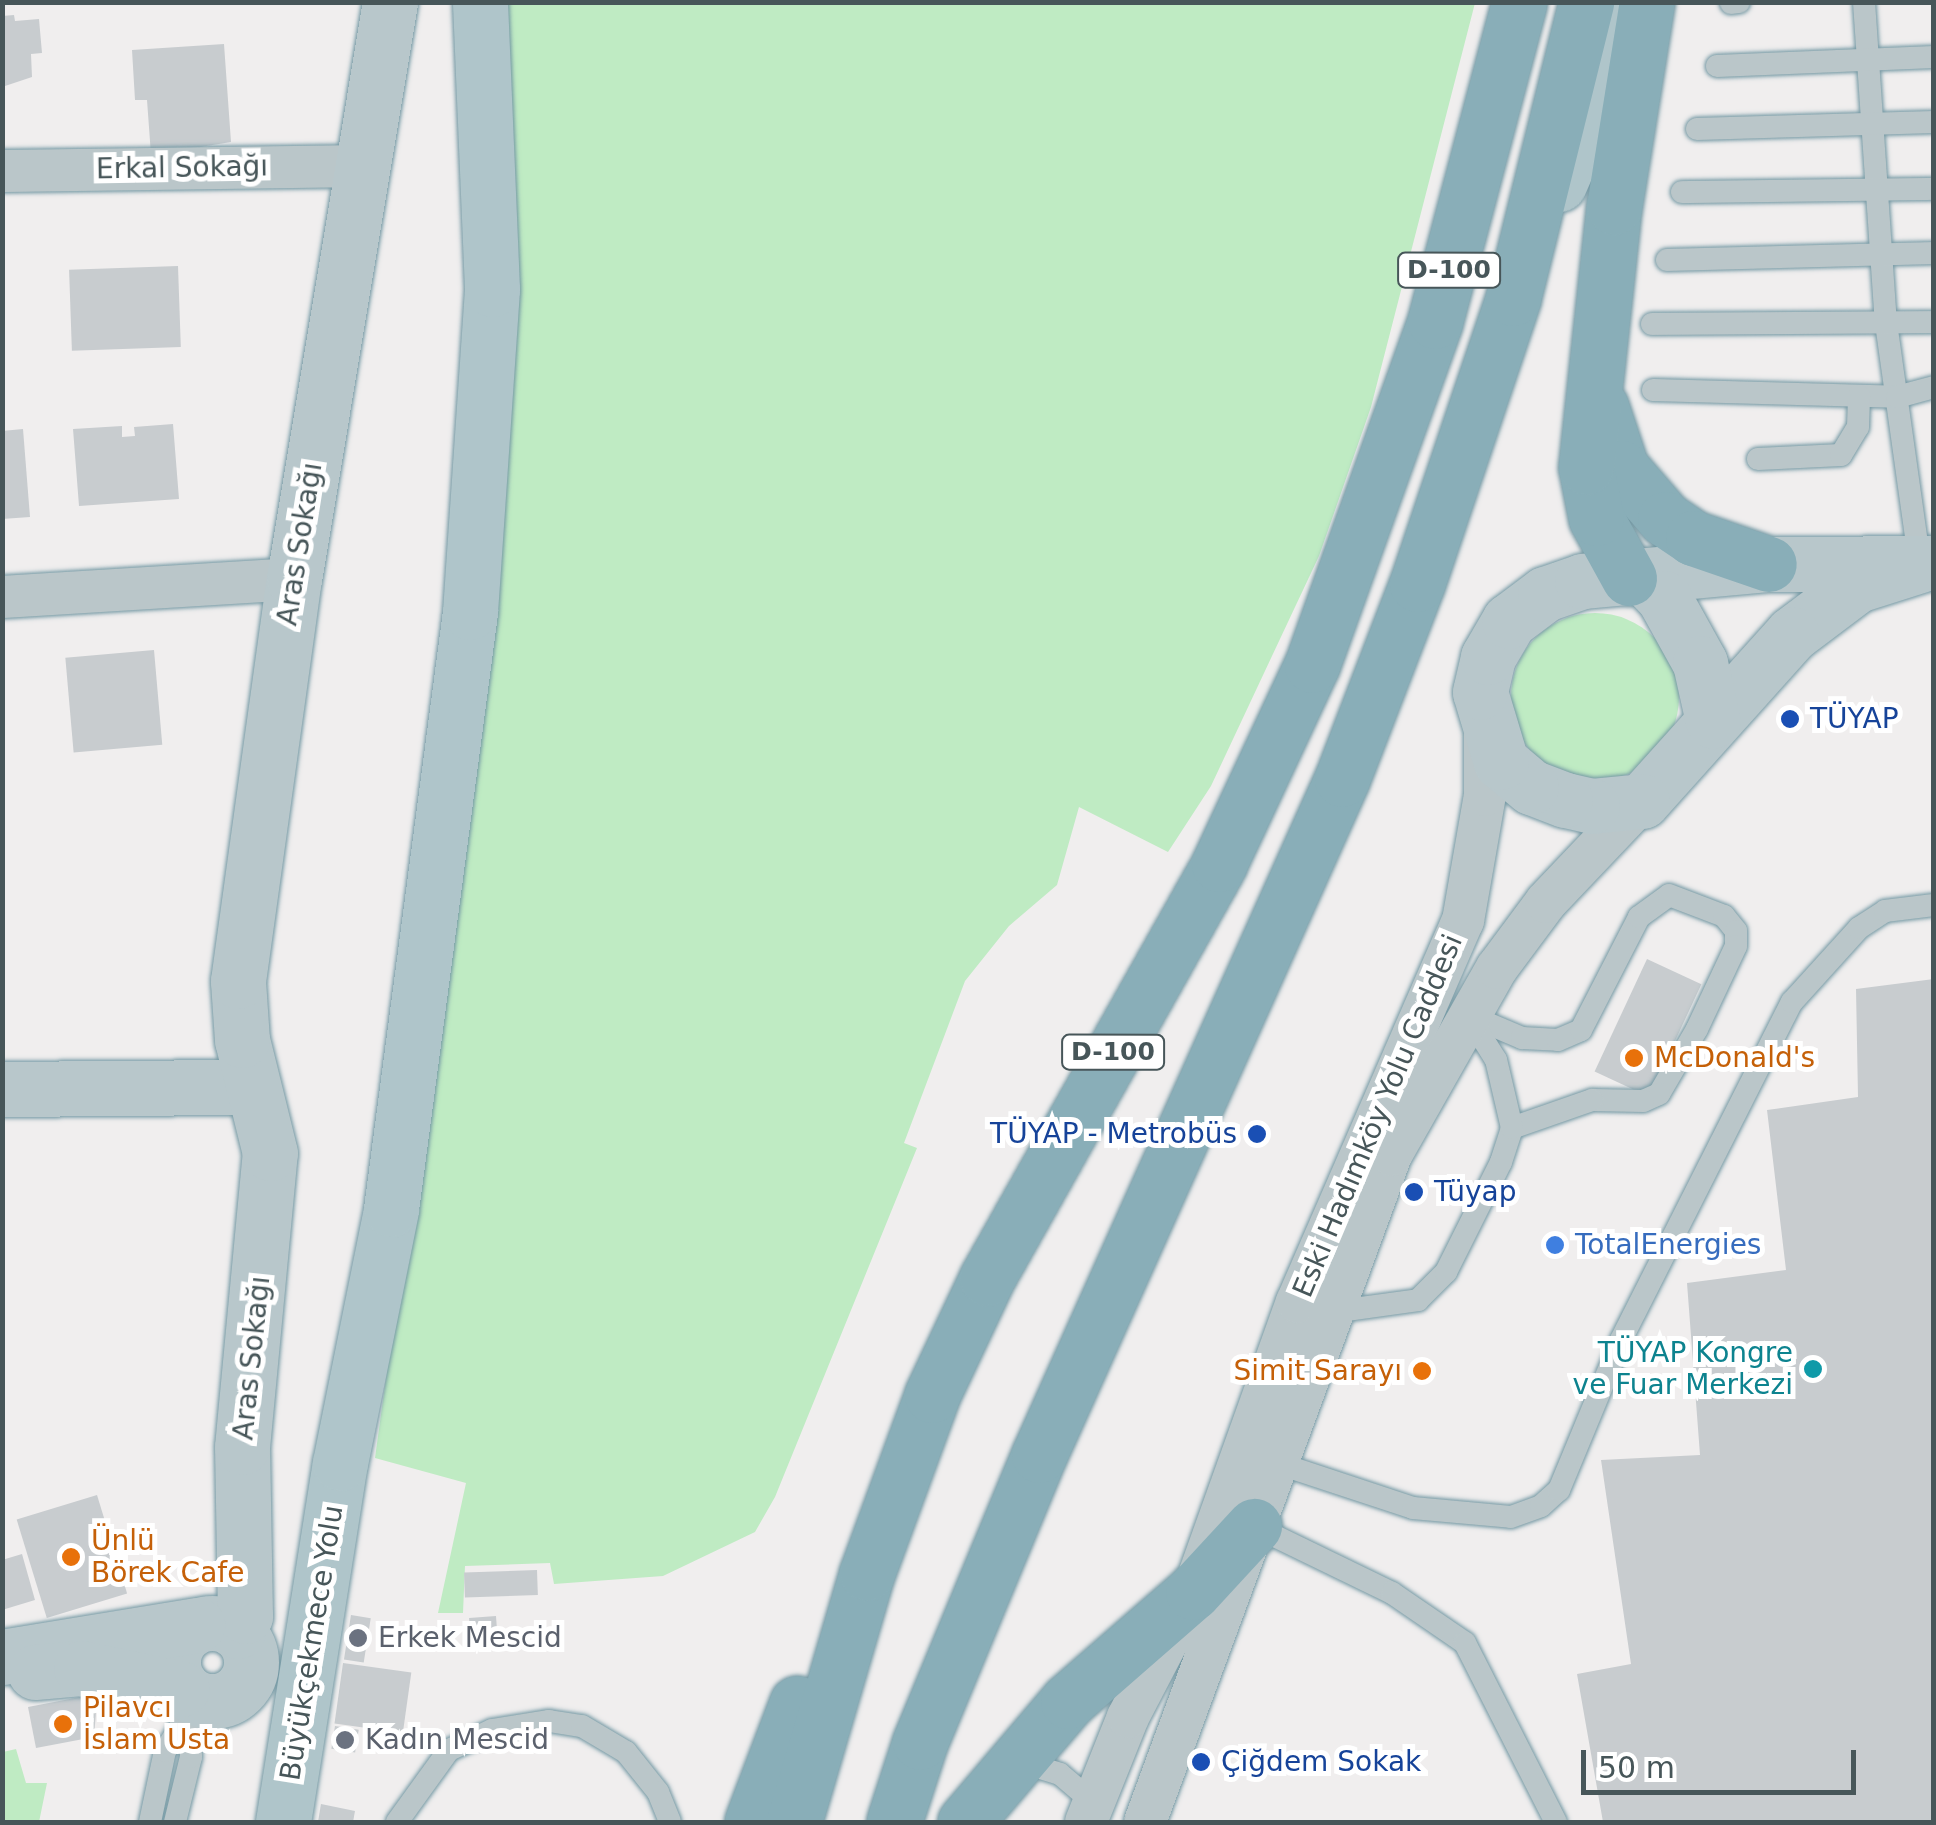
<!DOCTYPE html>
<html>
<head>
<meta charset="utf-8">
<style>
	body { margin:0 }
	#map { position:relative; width:1936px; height:1825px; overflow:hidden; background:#f0eeee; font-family:"DejaVu Sans",sans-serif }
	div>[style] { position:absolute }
	.green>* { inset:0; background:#bfebc3 }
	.round { border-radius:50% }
	.building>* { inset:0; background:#c8cccf; transform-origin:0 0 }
	.roads { filter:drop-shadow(0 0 2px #7599a4) drop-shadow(0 0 2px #7599a4) }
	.lane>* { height:22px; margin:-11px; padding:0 11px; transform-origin:11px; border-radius:11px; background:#bac6c9 }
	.street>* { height:42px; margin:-21px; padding:0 21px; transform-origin:21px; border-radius:21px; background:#bac6c9 }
	.secondary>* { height:55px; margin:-27.5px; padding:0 27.5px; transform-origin:27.5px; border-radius:27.5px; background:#b8c7cb }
	.secondary>.ring { margin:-27.5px; padding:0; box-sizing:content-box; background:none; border:55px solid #b8c7cb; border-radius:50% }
	.primary>* { height:55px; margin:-27.5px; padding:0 27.5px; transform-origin:27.5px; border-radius:27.5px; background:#afc5ca }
	.highway>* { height:55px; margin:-27.5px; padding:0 27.5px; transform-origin:27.5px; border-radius:27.5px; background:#89aeb8 }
	.dots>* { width:28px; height:28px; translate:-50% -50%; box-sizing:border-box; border:5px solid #fff; border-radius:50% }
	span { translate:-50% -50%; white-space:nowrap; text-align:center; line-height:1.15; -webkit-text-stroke:10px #fff; paint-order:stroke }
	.shield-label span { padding:2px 8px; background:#fff; border:2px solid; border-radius:8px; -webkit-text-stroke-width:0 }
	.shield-label { font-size:25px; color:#475659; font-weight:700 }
	.street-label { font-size:28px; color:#475659 }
	.transit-label { font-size:28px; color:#164399 }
	.left { translate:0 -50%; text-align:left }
	.right { translate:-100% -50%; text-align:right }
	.food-label { font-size:28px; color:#c56008 }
	.shop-label { font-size:28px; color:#366cbe }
	.culture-label { font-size:28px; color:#0d838f }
	.worship-label { font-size:28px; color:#5b616d }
	.frame { position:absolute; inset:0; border:5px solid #475659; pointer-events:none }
	.scale { position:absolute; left:1581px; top:1750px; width:275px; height:45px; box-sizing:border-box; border:5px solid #475659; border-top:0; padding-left:12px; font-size:30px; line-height:35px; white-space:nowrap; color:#475659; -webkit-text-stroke:8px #fff; paint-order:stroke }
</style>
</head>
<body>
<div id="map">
	<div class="green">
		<i style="clip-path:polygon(500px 3px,1475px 3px,1371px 407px,1319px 556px,1211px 786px,1168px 852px,1079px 807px,1057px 885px,1009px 926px,965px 981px,904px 1143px,917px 1148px,775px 1497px,755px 1532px,663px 1576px,554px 1584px,550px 1563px,465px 1566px,463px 1613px,438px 1613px,466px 1483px,375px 1458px,464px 812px)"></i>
		<i class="round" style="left:1511px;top:613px;width:168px;height:168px"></i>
		<i style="clip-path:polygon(16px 1749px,26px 1783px,47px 1783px,39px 1822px,3px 1822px,3px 1752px)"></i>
	</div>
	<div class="building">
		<i style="clip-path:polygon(14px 15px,15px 21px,39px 19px,42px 53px,31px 54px,32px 77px,2px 87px,2px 16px)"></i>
		<i style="clip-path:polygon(224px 44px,231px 142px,151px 155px,147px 100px,135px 100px,132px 50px)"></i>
		<i style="left:178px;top:266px;width:81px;height:109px;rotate:88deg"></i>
		<i style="clip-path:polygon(173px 424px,179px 499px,79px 506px,73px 429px,122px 426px,122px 437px,135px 436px,134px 427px)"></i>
		<i style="clip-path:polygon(23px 429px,30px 517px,2px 519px,2px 431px)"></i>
		<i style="left:154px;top:650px;width:95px;height:89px;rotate:85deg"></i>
		<i style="left:1647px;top:959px;width:60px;height:124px;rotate:25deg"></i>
		<i style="clip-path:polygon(1934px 979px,1934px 1822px,1603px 1822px,1577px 1674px,1631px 1664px,1601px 1460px,1700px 1455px,1687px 1283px,1786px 1270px,1767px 1110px,1858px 1097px,1856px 989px)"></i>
		<i style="left:97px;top:1495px;width:103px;height:84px;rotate:73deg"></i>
		<i style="clip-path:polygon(22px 1554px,35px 1600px,2px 1610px,2px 1560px)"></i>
		<i style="left:537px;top:1570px;width:25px;height:73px;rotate:88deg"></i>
		<i style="left:351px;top:1615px;width:20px;height:45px;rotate:9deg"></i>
		<i style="left:496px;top:1616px;width:14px;height:27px;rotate:86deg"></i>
		<i style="left:343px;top:1663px;width:69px;height:61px;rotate:8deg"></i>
		<i style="clip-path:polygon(80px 1697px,96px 1712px,94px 1737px,36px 1748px,28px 1707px)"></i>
		<i style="left:335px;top:1726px;width:24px;height:23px;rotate:9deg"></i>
		<i style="clip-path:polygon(321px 1804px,355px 1811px,353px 1822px,318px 1822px)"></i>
	</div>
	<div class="roads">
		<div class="lane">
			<i style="left:1864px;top:2px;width:322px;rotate:86.1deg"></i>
			<i style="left:1886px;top:323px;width:244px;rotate:82deg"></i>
			<i style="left:1731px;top:3px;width:8px;rotate:-7deg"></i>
			<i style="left:1717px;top:66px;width:217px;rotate:-2.4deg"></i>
			<i style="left:1697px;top:129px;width:237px;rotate:-1.7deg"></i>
			<i style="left:1682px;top:192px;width:252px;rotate:-0.7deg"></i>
			<i style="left:1667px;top:260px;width:267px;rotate:-1.5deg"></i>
			<i style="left:1652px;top:324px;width:282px;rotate:-0.4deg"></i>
			<i style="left:1653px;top:390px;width:244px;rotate:1.6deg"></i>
			<i style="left:1897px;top:397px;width:38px;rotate:-15deg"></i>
			<i style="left:1758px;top:459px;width:83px;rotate:-2.8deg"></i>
			<i style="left:1841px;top:455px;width:33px;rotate:-59deg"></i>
			<i style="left:1858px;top:427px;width:31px;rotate:-88deg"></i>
			<i style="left:1468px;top:1015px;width:59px;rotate:23.1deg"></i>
			<i style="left:1522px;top:1038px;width:36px;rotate:3deg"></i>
			<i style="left:1558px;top:1040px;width:25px;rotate:-23deg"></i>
			<i style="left:1581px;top:1030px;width:127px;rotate:-62.8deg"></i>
			<i style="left:1639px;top:917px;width:37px;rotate:-36deg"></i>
			<i style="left:1669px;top:895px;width:59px;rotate:20.9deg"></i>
			<i style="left:1724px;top:916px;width:19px;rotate:51deg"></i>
			<i style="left:1736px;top:931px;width:15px;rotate:90deg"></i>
			<i style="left:1736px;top:946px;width:92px;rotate:115.2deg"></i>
			<i style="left:1697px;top:1029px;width:75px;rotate:120.3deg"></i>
			<i style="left:1659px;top:1094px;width:17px;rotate:156deg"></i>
			<i style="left:1643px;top:1101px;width:51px;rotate:-178.9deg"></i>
			<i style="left:1592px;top:1100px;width:85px;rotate:160.7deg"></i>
			<i style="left:1332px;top:1312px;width:87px;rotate:-7.9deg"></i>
			<i style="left:1418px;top:1300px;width:40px;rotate:-45deg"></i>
			<i style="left:1446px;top:1272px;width:123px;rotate:-63.4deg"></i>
			<i style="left:1501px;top:1162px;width:36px;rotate:-72deg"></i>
			<i style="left:1512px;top:1128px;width:70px;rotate:-103.2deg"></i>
			<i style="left:1496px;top:1060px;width:53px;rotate:-121.9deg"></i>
			<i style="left:1277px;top:1463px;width:143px;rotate:18.3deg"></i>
			<i style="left:1413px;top:1508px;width:98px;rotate:5.2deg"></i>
			<i style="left:1511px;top:1517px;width:32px;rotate:-20deg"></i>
			<i style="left:1541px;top:1506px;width:24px;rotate:-42deg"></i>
			<i style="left:1559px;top:1490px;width:162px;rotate:-67.5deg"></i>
			<i style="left:1621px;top:1340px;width:379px;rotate:-63.2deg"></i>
			<i style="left:1792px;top:1002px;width:100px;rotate:-47.8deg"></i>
			<i style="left:1859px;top:928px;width:31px;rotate:-33deg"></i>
			<i style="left:1885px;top:911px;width:49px;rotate:-7deg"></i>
			<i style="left:1254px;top:1526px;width:153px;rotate:25.9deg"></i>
			<i style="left:1392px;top:1593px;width:88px;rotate:34.4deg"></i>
			<i style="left:1465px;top:1643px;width:201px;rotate:63.1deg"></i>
			<i style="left:1016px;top:1771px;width:19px;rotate:-16deg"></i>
			<i style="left:1034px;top:1766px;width:27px;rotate:17deg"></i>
			<i style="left:1060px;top:1774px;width:45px;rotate:40.5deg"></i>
			<i style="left:150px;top:1822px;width:73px;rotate:-78.1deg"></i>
			<i style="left:165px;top:1751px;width:60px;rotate:-57.9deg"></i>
			<i style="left:175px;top:1822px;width:67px;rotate:-76.2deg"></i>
			<i style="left:191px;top:1757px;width:38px;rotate:-92deg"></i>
			<i style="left:397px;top:1822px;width:89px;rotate:-54.2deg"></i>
			<i style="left:449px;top:1750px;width:47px;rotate:-24.9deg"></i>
			<i style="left:492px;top:1730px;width:58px;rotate:-9deg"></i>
			<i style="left:549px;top:1721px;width:33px;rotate:9deg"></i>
			<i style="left:582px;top:1726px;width:51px;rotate:30.6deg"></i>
			<i style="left:626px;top:1752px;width:51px;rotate:51.3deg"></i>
			<i style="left:658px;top:1792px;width:32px;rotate:68deg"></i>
		</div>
		<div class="street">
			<i style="left:2px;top:171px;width:360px;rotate:-0.8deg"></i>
			<i style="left:2px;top:597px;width:293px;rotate:-3.5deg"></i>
			<i style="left:1086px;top:1822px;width:113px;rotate:-68.2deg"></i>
			<i style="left:1128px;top:1717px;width:141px;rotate:-62.5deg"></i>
			<i style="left:1193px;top:1592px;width:308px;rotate:-70.3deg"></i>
			<i style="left:1297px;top:1302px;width:416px;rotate:-66.5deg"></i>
			<i style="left:1463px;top:921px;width:128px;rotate:-80.1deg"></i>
			<i style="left:1485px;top:795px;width:69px;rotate:-90deg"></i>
			<i style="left:1145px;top:1822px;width:711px;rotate:-69.76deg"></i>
			<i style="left:1391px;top:1155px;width:215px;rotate:-60.5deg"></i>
			<i style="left:1497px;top:968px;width:82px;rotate:-53.4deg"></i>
			<i style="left:1546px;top:902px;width:139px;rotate:-46.5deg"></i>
		</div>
		<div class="secondary">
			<i style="left:1920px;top:565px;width:66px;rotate:162.4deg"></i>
			<i style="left:1857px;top:585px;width:81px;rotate:143deg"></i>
			<i style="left:1792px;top:634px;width:224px;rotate:131.9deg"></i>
			<i style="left:1642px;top:801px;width:50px;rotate:174.3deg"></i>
			<i style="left:1592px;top:806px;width:28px;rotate:-167deg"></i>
			<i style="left:1565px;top:800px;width:36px;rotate:-159deg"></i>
			<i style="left:1531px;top:787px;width:39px;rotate:-140deg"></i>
			<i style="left:1501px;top:762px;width:73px;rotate:-106.7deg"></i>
			<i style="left:1480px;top:692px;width:36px;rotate:-77deg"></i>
			<i style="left:1488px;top:657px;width:42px;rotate:-59.7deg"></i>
			<i style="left:1509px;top:621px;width:45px;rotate:-36.9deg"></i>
			<i style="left:1545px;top:594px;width:39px;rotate:-19deg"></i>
			<i style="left:1582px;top:581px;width:188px;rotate:-5.2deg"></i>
			<i style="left:1769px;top:564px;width:165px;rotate:-0.3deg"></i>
			<i style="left:1645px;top:578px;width:28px;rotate:46deg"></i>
			<i style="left:1664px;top:598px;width:74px;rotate:61deg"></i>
			<i style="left:1700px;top:663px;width:59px;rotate:77.4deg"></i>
			<i style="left:2px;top:1089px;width:251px;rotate:-0.5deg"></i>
			<i class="ring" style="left:173px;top:1623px;width:23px;height:23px"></i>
			<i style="left:238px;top:1631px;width:17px;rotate:-65deg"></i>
			<i style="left:245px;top:1616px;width:169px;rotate:-91deg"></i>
			<i style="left:242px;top:1447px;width:295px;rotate:-84.6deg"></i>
			<i style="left:270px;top:1153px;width:116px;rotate:-103.9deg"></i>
			<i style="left:242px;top:1040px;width:59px;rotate:-93.9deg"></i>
			<i style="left:238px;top:981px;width:406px;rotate:-82.1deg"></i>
			<i style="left:294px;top:579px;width:585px;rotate:-80.55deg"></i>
			<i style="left:2px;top:1657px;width:198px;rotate:-9.3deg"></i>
			<i style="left:35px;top:1672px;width:46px;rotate:-5deg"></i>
			<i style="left:81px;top:1668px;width:103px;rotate:11.7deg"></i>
		</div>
		<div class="primary">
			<i style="left:1559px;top:184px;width:198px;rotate:-66.5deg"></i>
			<i style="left:283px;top:1822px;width:363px;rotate:-81deg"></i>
			<i style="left:340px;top:1463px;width:259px;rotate:-78.6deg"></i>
			<i style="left:391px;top:1209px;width:602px;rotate:-82.46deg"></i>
			<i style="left:470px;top:612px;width:324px;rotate:-86.1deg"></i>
			<i style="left:492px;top:289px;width:287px;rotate:-92.4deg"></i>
		</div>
		<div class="highway">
			<i style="left:1601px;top:407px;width:64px;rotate:71.8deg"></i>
			<i style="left:1621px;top:468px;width:67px;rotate:49.2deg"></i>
			<i style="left:1665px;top:519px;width:34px;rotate:34deg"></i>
			<i style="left:1693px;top:538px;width:80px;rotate:18.9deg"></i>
			<i style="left:1629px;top:578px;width:68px;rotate:-118.8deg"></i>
			<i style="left:1596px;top:518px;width:52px;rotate:-101.1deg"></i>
			<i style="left:1586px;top:467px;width:262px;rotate:-83.9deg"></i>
			<i style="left:1614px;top:207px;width:208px;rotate:-80.9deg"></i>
			<i style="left:752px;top:1822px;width:127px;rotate:-69.3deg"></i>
			<i style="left:794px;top:1822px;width:259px;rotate:-73.7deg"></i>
			<i style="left:867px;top:1573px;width:189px;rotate:-69.9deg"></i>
			<i style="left:932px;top:1395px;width:129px;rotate:-64.8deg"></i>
			<i style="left:987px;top:1278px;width:475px;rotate:-60.7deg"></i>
			<i style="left:1219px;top:864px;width:220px;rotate:-65deg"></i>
			<i style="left:1312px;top:665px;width:365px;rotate:-70.3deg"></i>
			<i style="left:1435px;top:321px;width:330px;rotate:-75.2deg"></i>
			<i style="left:894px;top:1822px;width:84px;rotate:-72deg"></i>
			<i style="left:920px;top:1742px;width:311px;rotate:-67.5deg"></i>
			<i style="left:1039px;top:1455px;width:741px;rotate:-65.86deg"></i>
			<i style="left:1342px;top:779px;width:209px;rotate:-69deg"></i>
			<i style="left:1417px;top:584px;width:302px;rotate:-71.4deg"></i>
			<i style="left:1513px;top:298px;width:305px;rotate:-76.1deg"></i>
			<i style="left:965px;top:1822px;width:159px;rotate:-49.6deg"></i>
			<i style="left:1068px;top:1701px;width:166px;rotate:-41.1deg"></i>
			<i style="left:1193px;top:1592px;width:90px;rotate:-47.3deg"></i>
		</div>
	</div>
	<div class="dots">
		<i style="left:1790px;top:719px;background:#1a4fb4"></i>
		<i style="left:1634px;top:1058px;background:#e8710a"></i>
		<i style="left:1257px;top:1134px;background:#1a4fb4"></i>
		<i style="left:1414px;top:1192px;background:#1a4fb4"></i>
		<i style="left:1555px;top:1245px;background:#3f7fe0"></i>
		<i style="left:1813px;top:1369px;background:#0f9aa8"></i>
		<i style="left:1422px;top:1371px;background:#e8710a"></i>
		<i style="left:71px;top:1557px;background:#e8710a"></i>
		<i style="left:358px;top:1638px;background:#6b7280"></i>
		<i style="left:63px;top:1724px;background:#e8710a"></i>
		<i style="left:345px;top:1740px;background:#6b7280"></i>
		<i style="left:1201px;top:1762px;background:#1a4fb4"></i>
	</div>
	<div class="shield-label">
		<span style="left:1449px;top:270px">D-100</span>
		<span style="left:1113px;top:1052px">D-100</span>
	</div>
	<div class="street-label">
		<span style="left:182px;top:168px;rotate:-1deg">Erkal Sokağı</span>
		<span style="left:300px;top:544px;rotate:-81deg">Aras Sokağı</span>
		<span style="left:1378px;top:1116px;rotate:-67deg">Eski Hadımköy Yolu Caddesi</span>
		<span style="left:252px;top:1358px;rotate:-84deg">Aras Sokağı</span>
		<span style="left:312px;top:1643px;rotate:-81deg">Büyükçekmece Yolu</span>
	</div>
	<div class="transit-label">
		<span class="left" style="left:1810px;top:719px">TÜYAP</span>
		<span class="right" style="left:1237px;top:1134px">TÜYAP - Metrobüs</span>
		<span class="left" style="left:1434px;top:1192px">Tüyap</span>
		<span class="left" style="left:1221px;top:1762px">Çiğdem Sokak</span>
	</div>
	<div class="food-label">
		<span class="left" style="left:1654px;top:1058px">McDonald's</span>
		<span class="right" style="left:1402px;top:1371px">Simit Sarayı</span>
		<span class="left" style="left:91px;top:1557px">Ünlü<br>Börek Cafe</span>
		<span class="left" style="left:83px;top:1724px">Pilavcı<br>İslam Usta</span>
	</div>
	<div class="shop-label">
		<span class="left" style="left:1575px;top:1245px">TotalEnergies</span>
	</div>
	<div class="culture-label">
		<span class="right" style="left:1793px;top:1369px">TÜYAP Kongre<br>ve Fuar Merkezi</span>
	</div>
	<div class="worship-label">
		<span class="left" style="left:378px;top:1638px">Erkek Mescid</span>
		<span class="left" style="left:365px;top:1740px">Kadın Mescid</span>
	</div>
	<div class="frame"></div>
	<div class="scale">50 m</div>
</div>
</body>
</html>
